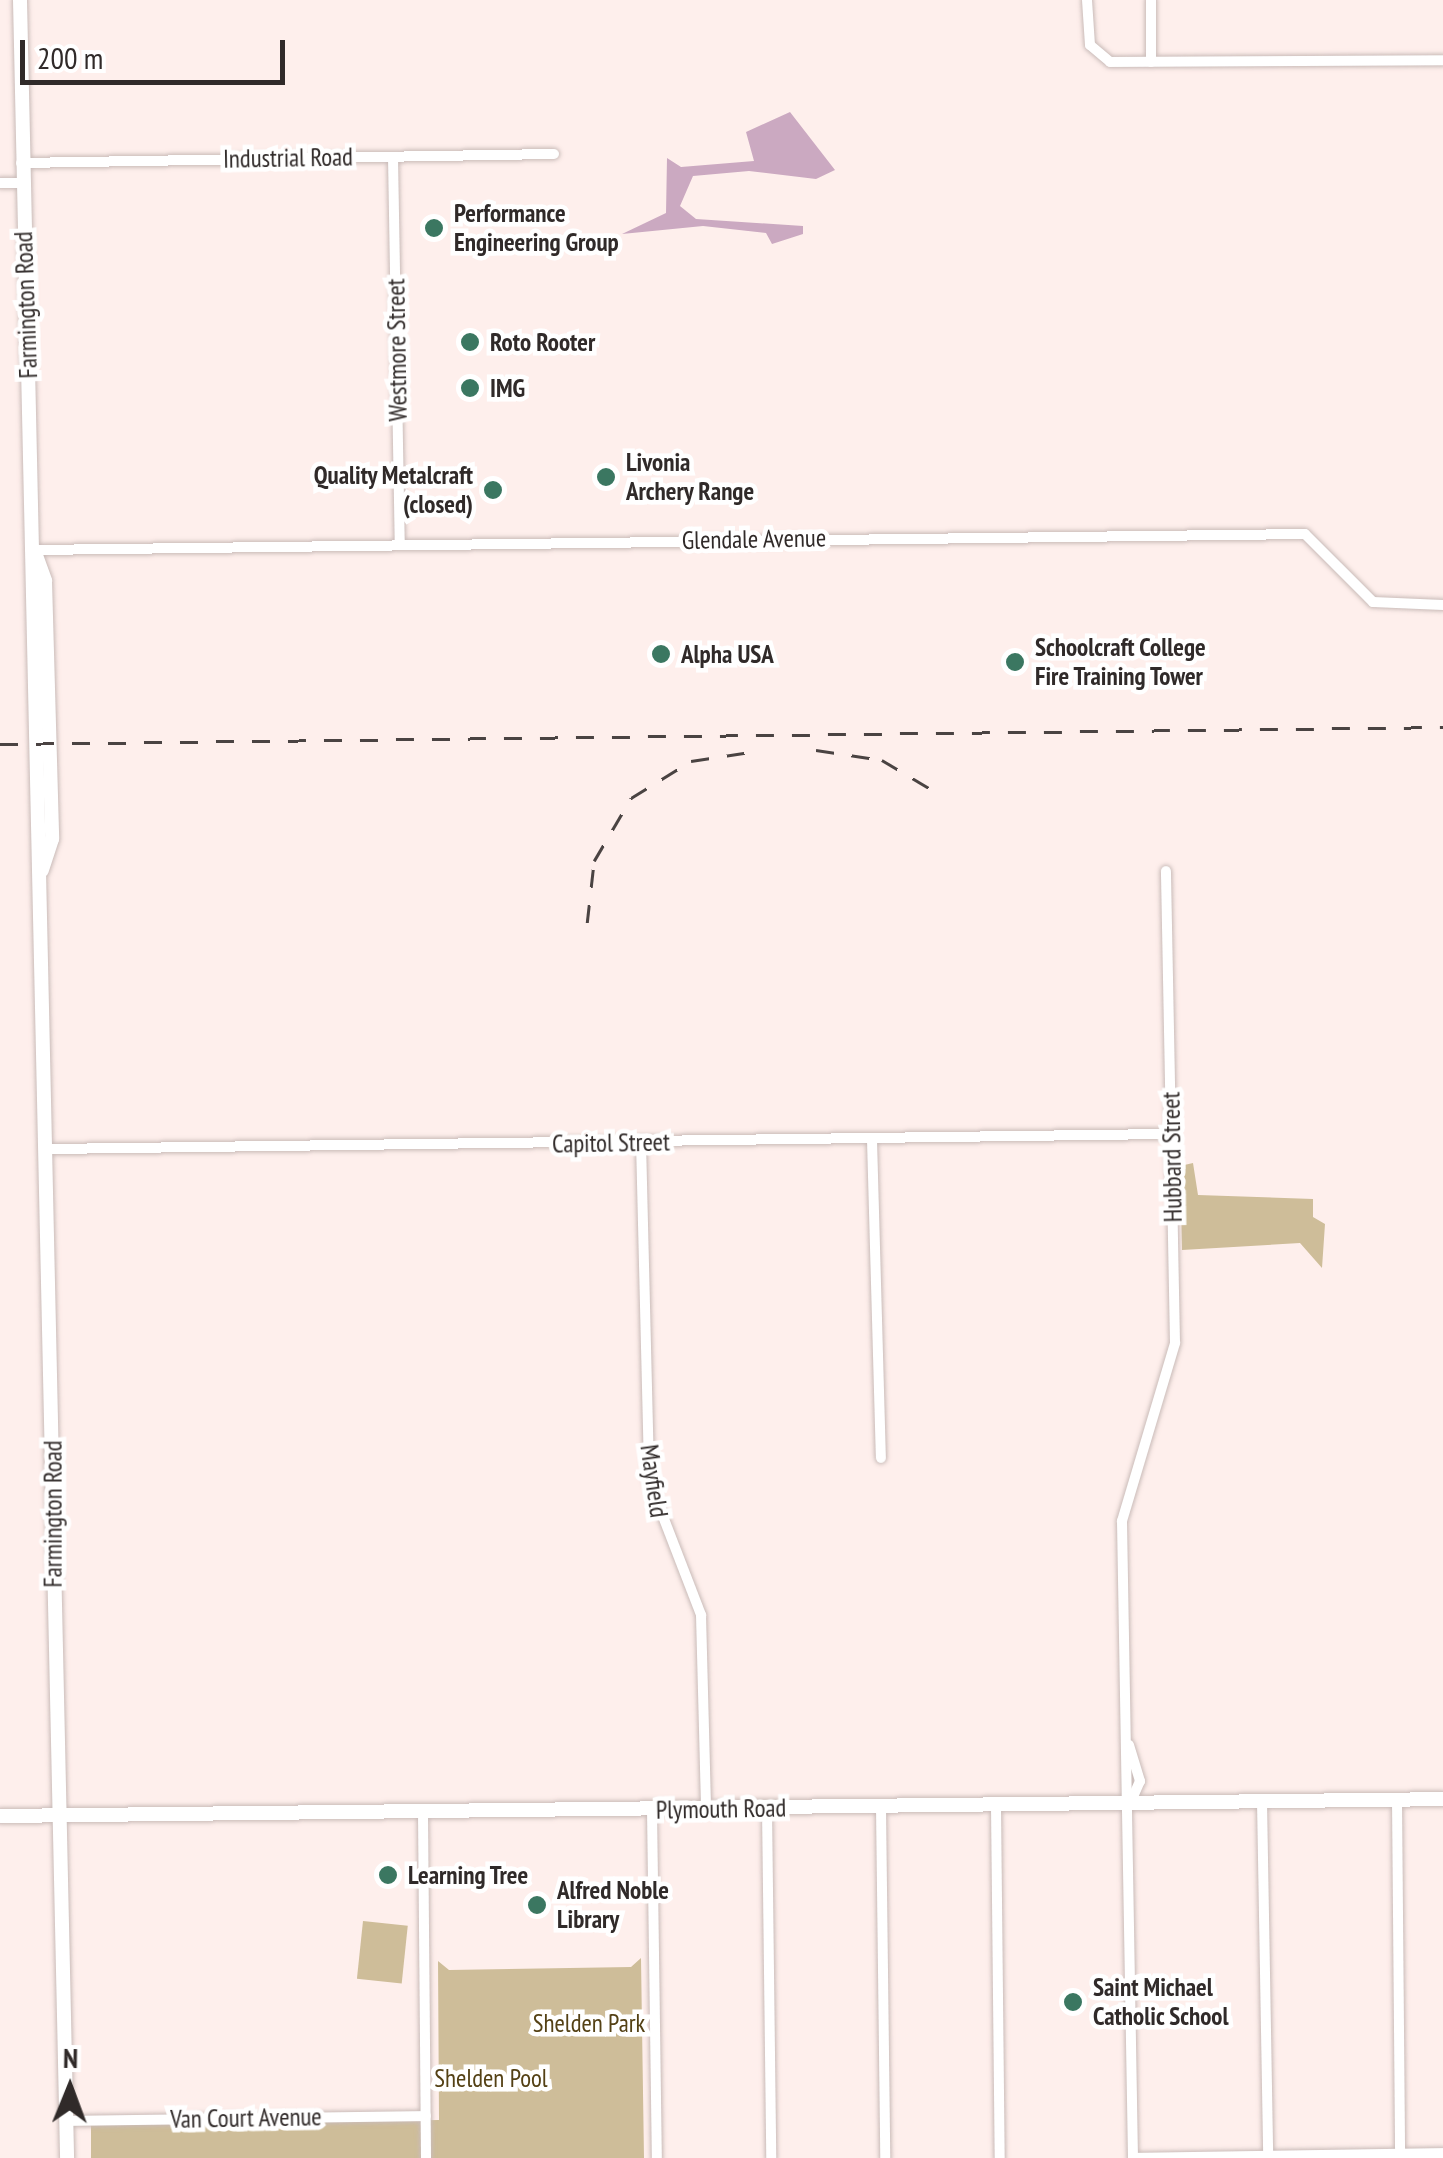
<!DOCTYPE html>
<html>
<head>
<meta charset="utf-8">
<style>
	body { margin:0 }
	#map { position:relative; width:1443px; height:2158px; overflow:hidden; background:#feefec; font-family:"PT Sans Narrow",sans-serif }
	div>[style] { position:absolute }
	.green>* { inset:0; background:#cebd99; transform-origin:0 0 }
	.water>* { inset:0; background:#cba9c1 }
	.roads { filter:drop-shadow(0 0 2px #c9bbb8) drop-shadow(0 0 2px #c9bbb8) }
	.street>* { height:10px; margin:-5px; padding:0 5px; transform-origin:5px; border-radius:5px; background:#fff }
	.secondary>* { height:14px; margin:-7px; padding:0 7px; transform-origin:7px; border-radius:7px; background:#fff }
	.rail>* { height:2.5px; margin-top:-1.25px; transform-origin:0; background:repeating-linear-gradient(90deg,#4a4342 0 18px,transparent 0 36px) }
	.dots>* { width:28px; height:28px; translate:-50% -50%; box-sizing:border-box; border:5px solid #fff; border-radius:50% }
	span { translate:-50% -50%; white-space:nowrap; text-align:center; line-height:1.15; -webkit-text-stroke:9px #fff; paint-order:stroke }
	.street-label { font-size:25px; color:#302a29 }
	.poi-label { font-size:25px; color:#302a29; font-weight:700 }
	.left { translate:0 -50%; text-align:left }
	.right { translate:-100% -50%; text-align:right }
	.park-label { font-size:25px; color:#544115 }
	.north { position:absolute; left:20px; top:2038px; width:100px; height:100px; -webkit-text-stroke:8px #fff; paint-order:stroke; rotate:1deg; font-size:28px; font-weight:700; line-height:40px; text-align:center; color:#302a29 }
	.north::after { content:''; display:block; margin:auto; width:35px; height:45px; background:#302a29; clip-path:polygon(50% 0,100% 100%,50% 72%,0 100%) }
	.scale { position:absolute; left:20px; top:40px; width:265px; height:45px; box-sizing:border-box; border:5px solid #302a29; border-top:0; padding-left:12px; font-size:30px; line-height:35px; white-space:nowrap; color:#302a29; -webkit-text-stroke:8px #fff; paint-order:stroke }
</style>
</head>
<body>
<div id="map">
	<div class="green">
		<i style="clip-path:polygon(1193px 1163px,1198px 1195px,1313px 1199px,1313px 1217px,1325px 1224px,1322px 1268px,1300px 1243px,1182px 1250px,1180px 1166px)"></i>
		<i style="left:363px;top:1921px;width:45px;height:58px;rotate:6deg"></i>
		<i style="clip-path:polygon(641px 1958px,644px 2158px,91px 2158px,91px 2125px,439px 2120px,438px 1961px,449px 1970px,631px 1967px)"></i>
	</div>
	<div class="water">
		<i style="clip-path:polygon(790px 112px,835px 170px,816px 179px,749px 171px,693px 176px,680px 206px,696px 219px,803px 226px,803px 234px,772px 244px,766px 233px,703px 226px,622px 234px,666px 213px,667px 158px,681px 167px,754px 161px,746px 132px)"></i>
	</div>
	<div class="roads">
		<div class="street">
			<i style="left:1087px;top:0;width:45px;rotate:86.2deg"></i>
			<i style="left:1090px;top:45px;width:26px;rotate:40deg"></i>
			<i style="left:1110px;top:62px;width:333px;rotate:-0.3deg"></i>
			<i style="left:1151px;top:0;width:62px;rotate:90deg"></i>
			<i style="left:393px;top:157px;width:387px;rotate:89deg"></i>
			<i style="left:21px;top:163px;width:533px;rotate:-0.97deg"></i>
			<i style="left:0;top:183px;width:22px"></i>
			<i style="left:34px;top:550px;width:1271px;rotate:-0.72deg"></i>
			<i style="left:1305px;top:534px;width:96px;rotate:45deg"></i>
			<i style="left:1373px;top:602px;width:70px;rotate:2.5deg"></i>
			<i style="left:872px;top:1140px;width:318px;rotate:88.4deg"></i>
			<i style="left:641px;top:1142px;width:338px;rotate:88.6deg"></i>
			<i style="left:649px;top:1480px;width:145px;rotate:68.9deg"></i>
			<i style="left:701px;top:1615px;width:194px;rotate:88.5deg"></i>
			<i style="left:50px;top:1149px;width:1121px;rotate:-0.77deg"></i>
			<i style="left:1129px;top:1745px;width:38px;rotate:73deg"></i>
			<i style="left:1140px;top:1781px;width:24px;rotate:114deg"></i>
			<i style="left:1397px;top:1799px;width:359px;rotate:89.5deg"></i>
			<i style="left:1262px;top:1801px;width:357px;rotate:89deg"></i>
			<i style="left:996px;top:1805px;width:353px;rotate:89.4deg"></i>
			<i style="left:881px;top:1807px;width:351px;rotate:89.3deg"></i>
			<i style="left:767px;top:1808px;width:350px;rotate:89.3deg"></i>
			<i style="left:652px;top:1810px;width:348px;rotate:89.2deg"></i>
			<i style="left:423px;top:1813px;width:345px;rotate:89.5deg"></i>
			<i style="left:66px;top:2121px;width:360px;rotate:-0.8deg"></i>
			<i style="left:1133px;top:2158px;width:637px;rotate:-90.99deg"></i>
			<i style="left:1122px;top:1521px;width:186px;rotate:-73.4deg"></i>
			<i style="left:1175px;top:1343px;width:472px;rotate:-91.1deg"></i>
			<i style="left:1133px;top:2158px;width:310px;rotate:-0.9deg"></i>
		</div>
		<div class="secondary">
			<i style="left:20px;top:0;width:2159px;rotate:88.75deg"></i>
			<i style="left:34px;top:550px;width:33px;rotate:70deg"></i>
			<i style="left:45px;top:581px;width:258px;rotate:88.4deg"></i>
			<i style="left:52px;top:839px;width:33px;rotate:108deg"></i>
			<i style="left:0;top:1816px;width:1443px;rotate:-0.67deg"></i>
		</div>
	</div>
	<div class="rail">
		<i style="left:0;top:744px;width:1443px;rotate:-0.67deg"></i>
		<i style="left:816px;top:750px;width:67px;rotate:8.6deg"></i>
		<i style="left:882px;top:760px;width:66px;rotate:30.8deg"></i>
		<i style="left:587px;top:923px;width:62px;rotate:-83.6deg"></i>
		<i style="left:594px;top:861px;width:73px;rotate:-59.6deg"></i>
		<i style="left:631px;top:798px;width:70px;rotate:-31.7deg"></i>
		<i style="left:691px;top:761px;width:60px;rotate:-8.7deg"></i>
	</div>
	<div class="dots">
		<i style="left:434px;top:228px;background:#3b7761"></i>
		<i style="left:470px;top:342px;background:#3b7761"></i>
		<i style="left:470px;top:388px;background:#3b7761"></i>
		<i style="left:606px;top:477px;background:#3b7761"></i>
		<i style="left:493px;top:490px;background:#3b7761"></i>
		<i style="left:661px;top:654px;background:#3b7761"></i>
		<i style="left:1015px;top:662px;background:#3b7761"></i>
		<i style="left:388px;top:1875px;background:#3b7761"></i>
		<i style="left:537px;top:1905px;background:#3b7761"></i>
		<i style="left:1073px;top:2002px;background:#3b7761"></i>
	</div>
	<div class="street-label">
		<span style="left:288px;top:158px;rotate:-1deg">Industrial Road</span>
		<span style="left:26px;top:305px;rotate:-92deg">Farmington Road</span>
		<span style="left:397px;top:350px;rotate:-91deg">Westmore Street</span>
		<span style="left:754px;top:539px;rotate:-1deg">Glendale Avenue</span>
		<span style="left:611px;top:1143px;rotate:-1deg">Capitol Street</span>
		<span style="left:1172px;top:1157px;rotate:-91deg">Hubbard Street</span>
		<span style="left:654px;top:1481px;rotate:82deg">Mayfield</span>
		<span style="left:53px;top:1514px;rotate:-90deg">Farmington Road</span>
		<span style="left:721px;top:1809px;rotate:-1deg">Plymouth Road</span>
		<span style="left:246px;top:2118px;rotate:-1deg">Van Court Avenue</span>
	</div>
	<div class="poi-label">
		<span class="left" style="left:454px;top:228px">Performance<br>Engineering Group</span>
		<span class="left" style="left:490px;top:342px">Roto Rooter</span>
		<span class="left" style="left:490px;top:388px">IMG</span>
		<span class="left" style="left:626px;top:477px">Livonia<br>Archery Range</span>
		<span class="right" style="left:473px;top:490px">Quality Metalcraft<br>(closed)</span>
		<span class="left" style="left:1035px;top:662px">Schoolcraft College<br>Fire Training Tower</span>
		<span class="left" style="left:681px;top:654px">Alpha USA</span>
		<span class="left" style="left:408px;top:1875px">Learning Tree</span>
		<span class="left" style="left:557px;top:1905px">Alfred Noble<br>Library</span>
		<span class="left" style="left:1093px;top:2002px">Saint Michael<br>Catholic School</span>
	</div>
	<div class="park-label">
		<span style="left:589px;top:2023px">Shelden Park</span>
		<span style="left:491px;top:2078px">Shelden Pool</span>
	</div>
	<div class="north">N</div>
	<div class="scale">200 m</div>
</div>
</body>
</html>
